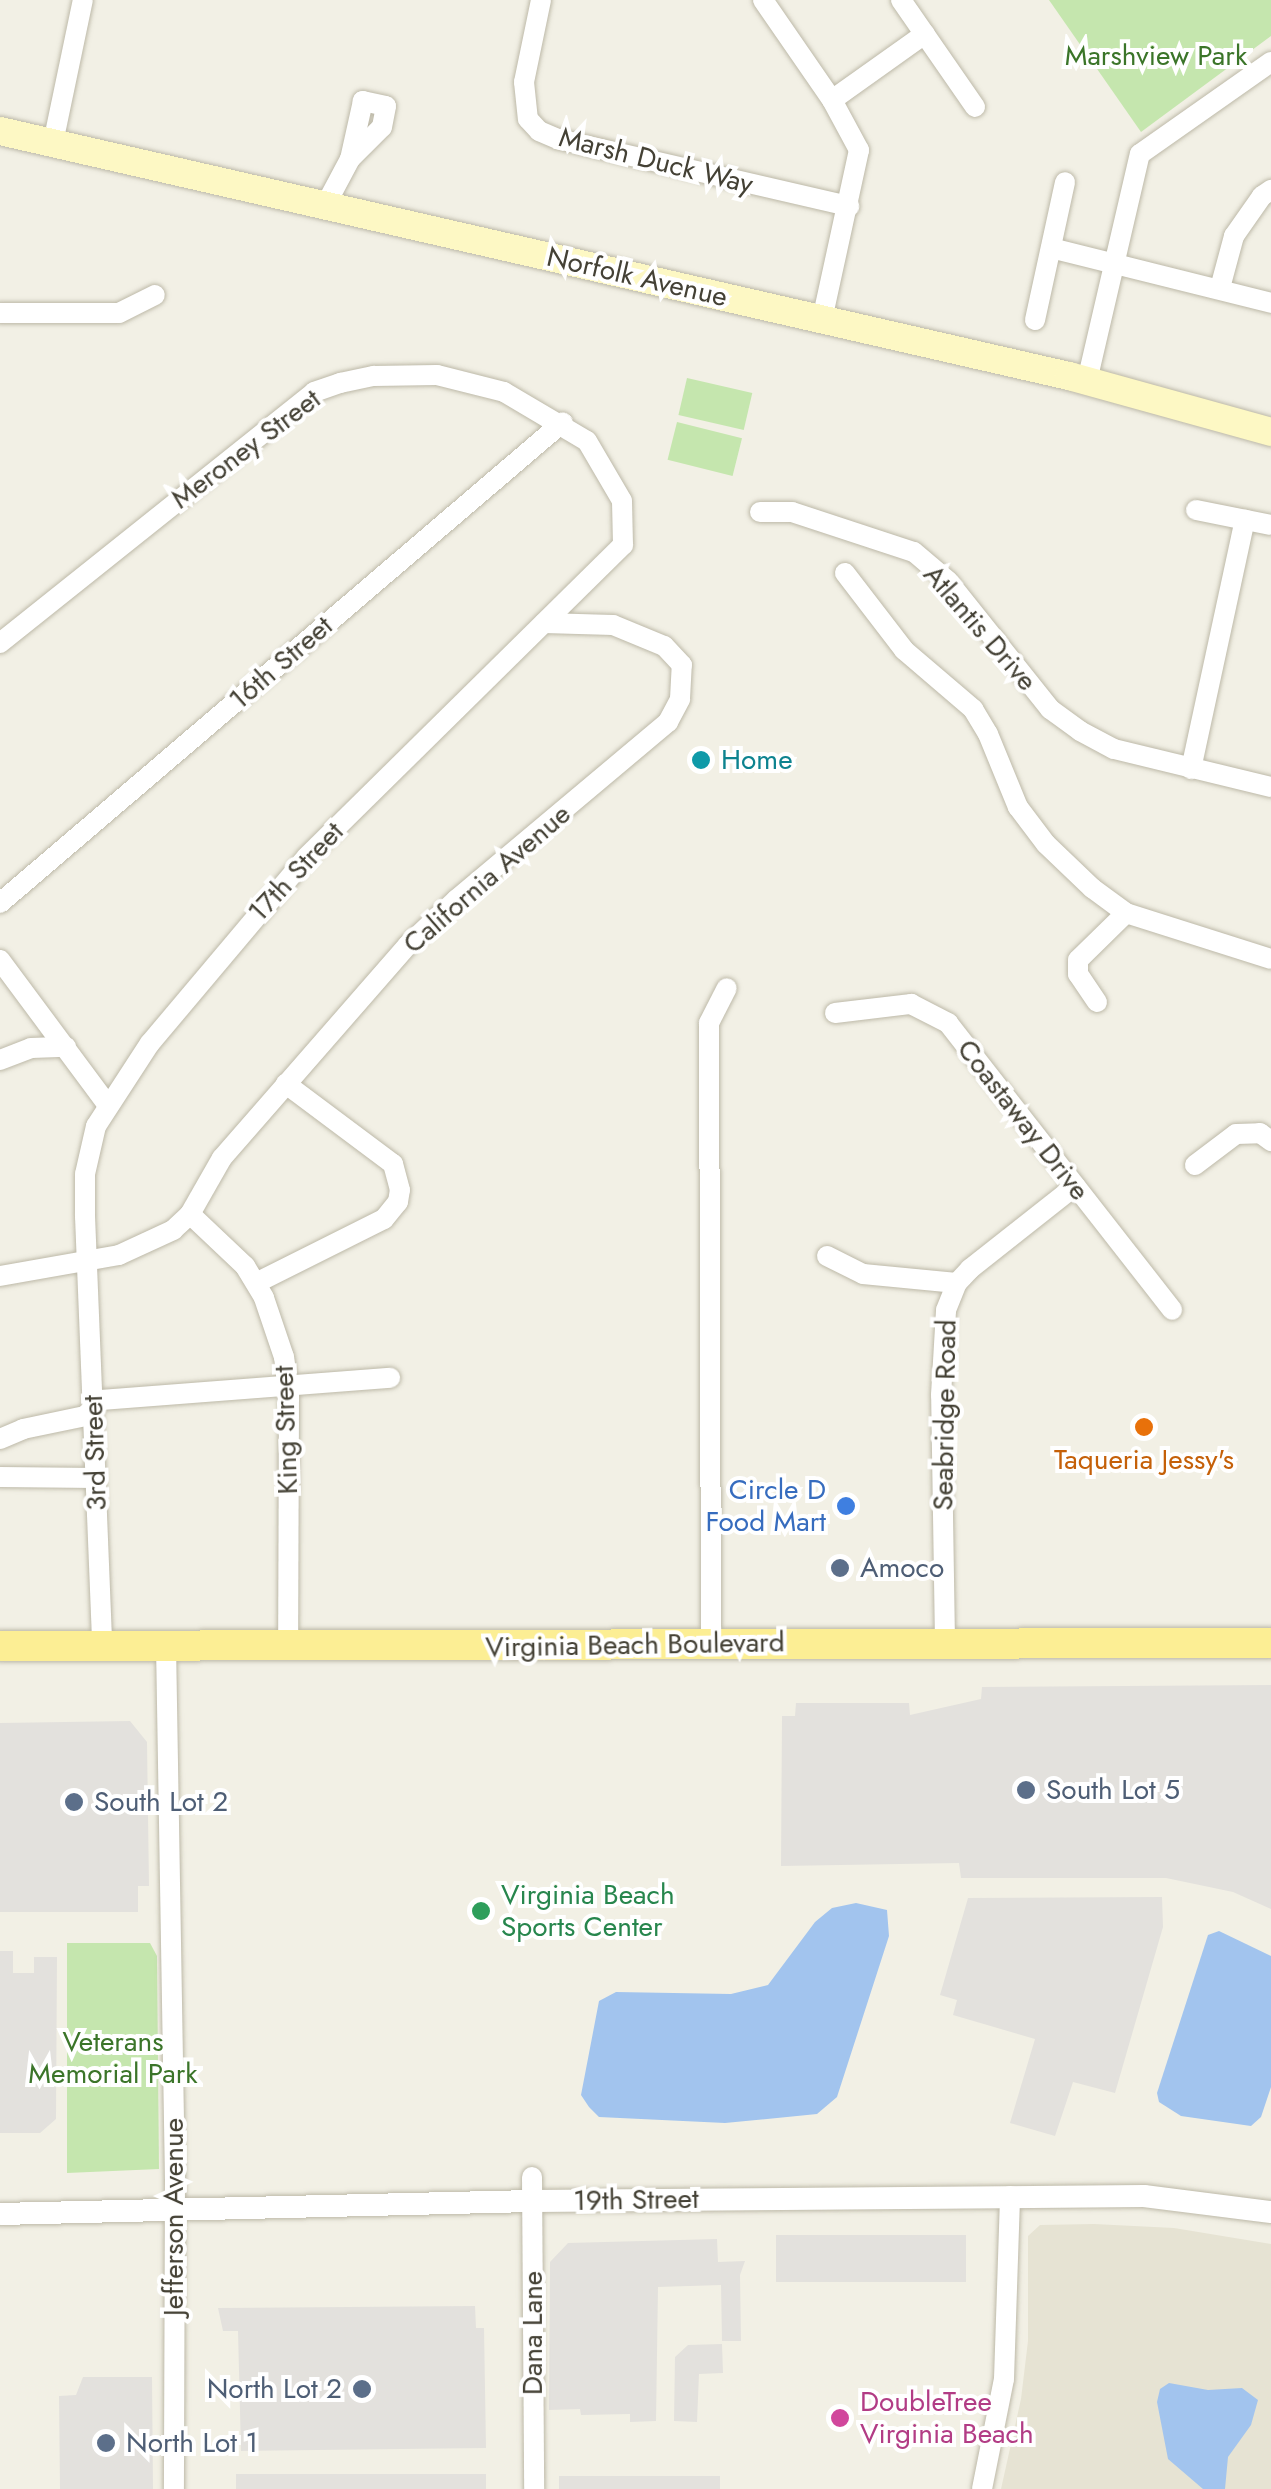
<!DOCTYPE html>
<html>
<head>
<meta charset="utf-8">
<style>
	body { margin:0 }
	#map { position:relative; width:1271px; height:2489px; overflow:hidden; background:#f2f0e5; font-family:Jost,sans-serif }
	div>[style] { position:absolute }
	.residential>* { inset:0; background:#e6e3d3 }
	.green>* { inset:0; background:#c5e6ae; transform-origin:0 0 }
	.parking>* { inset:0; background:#e3e1dd; transform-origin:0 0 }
	.water>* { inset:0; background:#a2c4ee }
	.roads { filter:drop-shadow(0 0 2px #bdb9a8) drop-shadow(0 0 2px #bdb9a8) }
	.minor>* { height:20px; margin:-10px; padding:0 10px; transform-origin:10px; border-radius:10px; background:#fff }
	.tertiary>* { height:22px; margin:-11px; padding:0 11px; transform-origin:11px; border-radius:11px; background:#fff }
	.secondary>* { height:28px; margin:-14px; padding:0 14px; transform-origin:14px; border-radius:14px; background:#fdf8c4 }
	.primary>* { height:30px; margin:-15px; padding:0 15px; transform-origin:15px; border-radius:15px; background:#fcee94 }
	.dots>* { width:28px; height:28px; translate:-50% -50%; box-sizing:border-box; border:5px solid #fff; border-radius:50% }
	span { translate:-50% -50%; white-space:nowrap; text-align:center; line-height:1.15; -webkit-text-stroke:8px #fff; paint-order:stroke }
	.park-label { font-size:28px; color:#3b7529 }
	.street-label { font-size:28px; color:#444135 }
	.culture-label { font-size:28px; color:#0d838f }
	.left { translate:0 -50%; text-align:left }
	.food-label { font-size:28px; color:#c56008 }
	.shop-label { font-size:28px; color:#366cbe }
	.right { translate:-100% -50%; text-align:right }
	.service-label { font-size:28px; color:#4e5e75 }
	.leisure-label { font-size:28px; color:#27864d }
	.hotel-label { font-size:28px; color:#b23c85 }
</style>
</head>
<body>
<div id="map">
	<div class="residential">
		<i style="clip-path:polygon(1094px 2224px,1174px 2228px,1271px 2244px,1271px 2489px,1001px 2489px,1021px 2399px,1028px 2341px,1028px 2236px,1040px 2225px)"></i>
	</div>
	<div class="green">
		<i style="clip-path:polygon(1049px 0,1271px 0,1271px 36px,1141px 132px)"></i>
		<i style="left:687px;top:378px;width:67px;height:38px;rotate:13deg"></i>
		<i style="left:677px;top:422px;width:67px;height:39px;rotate:14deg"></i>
		<i style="clip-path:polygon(67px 1943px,150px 1943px,157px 1956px,159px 2169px,67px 2173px)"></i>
	</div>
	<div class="parking">
		<i style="clip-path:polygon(1271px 1685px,1271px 1909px,1233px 1892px,1166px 1878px,961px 1878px,959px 1863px,781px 1866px,782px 1716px,795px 1716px,796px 1703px,909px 1703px,910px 1715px,981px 1699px,982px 1687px)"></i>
		<i style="clip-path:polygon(130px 1721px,147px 1742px,149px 1886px,138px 1886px,138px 1912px,0 1912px,0 1723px)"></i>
		<i style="clip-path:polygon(1162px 1897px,1163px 1927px,1115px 2093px,1073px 2082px,1055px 2136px,1010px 2123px,1035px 2039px,953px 2015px,957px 2000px,940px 1995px,968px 1898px)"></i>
		<i style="clip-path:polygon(0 1951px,13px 1951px,13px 1973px,34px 1973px,34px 1957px,57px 1957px,56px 2119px,40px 2133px,0 2133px)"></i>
		<i style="left:966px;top:2235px;width:47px;height:190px;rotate:90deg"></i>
		<i style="clip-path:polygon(717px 2239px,718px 2262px,745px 2261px,740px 2275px,741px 2341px,722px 2341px,721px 2285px,658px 2287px,656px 2421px,630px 2422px,630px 2414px,581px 2415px,580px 2409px,549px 2410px,550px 2262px,568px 2243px)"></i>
		<i style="clip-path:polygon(475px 2306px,476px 2328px,484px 2328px,486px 2448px,241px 2451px,238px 2331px,223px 2331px,218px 2308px)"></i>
		<i style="clip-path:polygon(722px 2344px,723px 2373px,699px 2374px,697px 2422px,674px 2421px,675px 2357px,688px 2345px)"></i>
		<i style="clip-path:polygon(83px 2377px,152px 2377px,153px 2489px,60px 2489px,59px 2396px,76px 2395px)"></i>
		<i style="left:486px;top:2474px;width:15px;height:250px;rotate:90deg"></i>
		<i style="left:559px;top:2476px;width:161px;height:13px"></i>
	</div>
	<div class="water">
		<i style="clip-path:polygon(856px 1903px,887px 1910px,889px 1936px,837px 2097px,817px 2114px,725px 2123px,599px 2117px,589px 2107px,581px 2095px,599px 2001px,616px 1992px,731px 1994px,768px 1985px,815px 1922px,832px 1908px)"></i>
		<i style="clip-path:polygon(1219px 1931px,1271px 1956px,1271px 2087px,1261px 2117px,1251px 2126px,1181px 2116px,1159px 2102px,1157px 2093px,1208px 1935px)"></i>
		<i style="clip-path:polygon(1169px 2383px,1208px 2390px,1242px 2388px,1258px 2400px,1251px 2425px,1228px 2457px,1225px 2489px,1203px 2489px,1168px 2459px,1157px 2402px,1160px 2389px)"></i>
	</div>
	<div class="roads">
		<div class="minor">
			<i style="left:541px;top:0;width:84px;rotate:101.7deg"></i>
			<i style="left:524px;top:82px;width:37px;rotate:84deg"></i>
			<i style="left:528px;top:119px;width:16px;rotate:47deg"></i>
			<i style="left:539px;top:131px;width:21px;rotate:23deg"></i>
			<i style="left:558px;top:139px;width:299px;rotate:13deg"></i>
			<i style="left:763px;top:0;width:121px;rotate:55.4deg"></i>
			<i style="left:832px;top:100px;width:57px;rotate:61.6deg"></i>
			<i style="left:859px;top:150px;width:174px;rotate:102.3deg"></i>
			<i style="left:901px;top:0;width:130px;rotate:55.3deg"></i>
			<i style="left:832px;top:100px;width:114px;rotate:-35.4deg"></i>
			<i style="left:53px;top:143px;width:146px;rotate:-78.2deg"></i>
			<i style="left:325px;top:206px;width:53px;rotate:-62deg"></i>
			<i style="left:350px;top:159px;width:45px;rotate:-45deg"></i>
			<i style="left:382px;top:127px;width:21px;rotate:-79deg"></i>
			<i style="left:386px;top:106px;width:24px;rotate:-168deg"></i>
			<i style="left:363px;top:101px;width:59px;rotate:102.6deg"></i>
			<i style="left:1051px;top:248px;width:227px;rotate:14deg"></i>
			<i style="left:1220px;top:288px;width:54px;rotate:-74.9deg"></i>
			<i style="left:1234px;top:236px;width:49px;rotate:-55deg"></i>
			<i style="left:1262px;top:196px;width:11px;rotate:-34deg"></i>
			<i style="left:0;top:313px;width:119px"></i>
			<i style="left:119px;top:313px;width:40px;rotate:-26.6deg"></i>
			<i style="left:1035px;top:320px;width:141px;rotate:-77.7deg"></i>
			<i style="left:1087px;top:381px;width:233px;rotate:-76.9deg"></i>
			<i style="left:1140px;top:154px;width:160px;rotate:-35.1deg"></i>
			<i style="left:1196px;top:510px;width:76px;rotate:11.3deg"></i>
			<i style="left:760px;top:512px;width:32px"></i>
			<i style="left:792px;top:512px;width:128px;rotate:18.2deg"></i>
			<i style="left:914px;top:552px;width:45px;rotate:40.5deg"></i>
			<i style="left:948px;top:581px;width:164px;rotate:51.4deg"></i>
			<i style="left:1050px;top:709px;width:37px;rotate:36deg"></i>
			<i style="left:1080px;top:731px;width:38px;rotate:28deg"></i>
			<i style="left:1114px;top:749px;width:162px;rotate:13.6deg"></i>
			<i style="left:845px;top:573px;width:97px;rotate:52.5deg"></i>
			<i style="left:904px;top:650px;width:91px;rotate:40.5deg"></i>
			<i style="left:973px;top:709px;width:29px;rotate:59deg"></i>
			<i style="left:988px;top:734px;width:79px;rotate:67.7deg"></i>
			<i style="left:1018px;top:807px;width:46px;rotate:52.9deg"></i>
			<i style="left:1046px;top:844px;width:64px;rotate:43.7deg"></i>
			<i style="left:1092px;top:888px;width:42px;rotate:36.3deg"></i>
			<i style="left:1126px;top:913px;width:152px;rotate:17.6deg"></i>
			<i style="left:0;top:643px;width:402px;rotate:-38.6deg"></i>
			<i style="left:314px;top:392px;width:28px;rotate:-19deg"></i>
			<i style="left:340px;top:383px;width:35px;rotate:-12deg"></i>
			<i style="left:374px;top:376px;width:63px;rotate:-0.9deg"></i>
			<i style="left:437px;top:375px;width:69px;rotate:14.2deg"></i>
			<i style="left:504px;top:392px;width:96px;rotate:30.6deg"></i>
			<i style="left:587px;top:441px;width:69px;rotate:59.7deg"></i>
			<i style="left:622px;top:501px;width:44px;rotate:88.7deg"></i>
			<i style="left:623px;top:545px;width:445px;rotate:135.4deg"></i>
			<i style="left:306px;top:858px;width:242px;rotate:130.1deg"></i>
			<i style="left:150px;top:1043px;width:99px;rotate:123deg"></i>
			<i style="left:96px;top:1126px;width:49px;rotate:102.9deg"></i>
			<i style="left:85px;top:1174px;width:42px;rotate:90deg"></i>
			<i style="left:85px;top:1216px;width:428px;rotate:87.7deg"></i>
			<i style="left:1191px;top:769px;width:255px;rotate:-77.8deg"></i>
			<i style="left:0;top:903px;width:740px;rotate:-40.51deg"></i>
			<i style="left:0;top:960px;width:179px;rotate:53.4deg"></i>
			<i style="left:1097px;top:1002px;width:34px;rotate:-124deg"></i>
			<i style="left:1078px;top:974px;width:14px;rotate:-90deg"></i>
			<i style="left:1078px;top:960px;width:67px;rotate:-44.4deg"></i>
			<i style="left:835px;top:1013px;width:77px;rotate:-6.8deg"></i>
			<i style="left:911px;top:1004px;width:42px;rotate:27.2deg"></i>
			<i style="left:948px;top:1023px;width:364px;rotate:52deg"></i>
			<i style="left:0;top:1060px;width:33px;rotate:-21deg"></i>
			<i style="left:31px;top:1048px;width:35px;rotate:-2deg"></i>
			<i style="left:1195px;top:1165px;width:51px;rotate:-37.1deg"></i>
			<i style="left:1236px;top:1134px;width:24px;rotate:-2deg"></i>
			<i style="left:1260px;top:1133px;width:14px;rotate:36deg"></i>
			<i style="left:190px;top:1214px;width:76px;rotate:43.4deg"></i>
			<i style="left:245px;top:1266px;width:37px;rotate:59deg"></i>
			<i style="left:264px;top:1298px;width:62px;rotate:71.3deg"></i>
			<i style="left:284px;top:1357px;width:37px;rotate:82deg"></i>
			<i style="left:289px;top:1394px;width:250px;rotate:90.2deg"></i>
			<i style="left:827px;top:1256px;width:40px;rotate:26.6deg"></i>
			<i style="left:863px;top:1274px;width:94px;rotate:5.5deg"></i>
			<i style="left:0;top:1276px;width:121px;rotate:-10deg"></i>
			<i style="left:119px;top:1255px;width:60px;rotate:-24.8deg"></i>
			<i style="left:173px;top:1230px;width:23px;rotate:-43deg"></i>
			<i style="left:190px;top:1214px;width:64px;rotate:-60.3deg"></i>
			<i style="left:222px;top:1158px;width:283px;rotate:-48.9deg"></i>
			<i style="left:408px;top:945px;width:66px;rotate:-43.2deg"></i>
			<i style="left:456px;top:900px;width:277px;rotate:-40deg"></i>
			<i style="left:668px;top:722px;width:26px;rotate:-62deg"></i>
			<i style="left:680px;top:699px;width:34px;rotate:-87deg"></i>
			<i style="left:682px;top:665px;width:26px;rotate:-133deg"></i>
			<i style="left:664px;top:646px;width:55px;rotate:-157.6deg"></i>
			<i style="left:613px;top:625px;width:69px;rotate:-178.3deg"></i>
			<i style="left:256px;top:1283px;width:143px;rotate:-26.6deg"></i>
			<i style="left:384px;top:1219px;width:22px;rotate:-51deg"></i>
			<i style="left:398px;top:1202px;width:12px;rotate:-81deg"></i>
			<i style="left:400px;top:1190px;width:27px;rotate:-105deg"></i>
			<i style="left:393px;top:1164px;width:134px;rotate:-143.2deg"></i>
			<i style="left:0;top:1439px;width:25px;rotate:-23deg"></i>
			<i style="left:23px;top:1429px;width:63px;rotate:-11.8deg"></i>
			<i style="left:85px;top:1416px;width:23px;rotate:-45deg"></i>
			<i style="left:101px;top:1400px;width:290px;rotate:-4.4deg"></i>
			<i style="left:0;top:1477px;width:96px;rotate:0.6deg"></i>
			<i style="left:945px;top:1642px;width:247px;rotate:-90.9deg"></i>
			<i style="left:941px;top:1395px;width:85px;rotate:-86.6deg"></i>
			<i style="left:946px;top:1310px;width:29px;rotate:-68deg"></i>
			<i style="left:957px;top:1283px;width:19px;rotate:-47deg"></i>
			<i style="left:970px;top:1269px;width:134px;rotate:-38.3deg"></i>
			<i style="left:166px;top:1644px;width:535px;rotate:89.04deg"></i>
			<i style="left:175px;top:2179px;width:310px;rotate:90.2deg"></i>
			<i style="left:711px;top:1645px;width:622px;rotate:-90.18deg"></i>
			<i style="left:709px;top:1023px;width:39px;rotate:-63deg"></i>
			<i style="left:532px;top:2177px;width:312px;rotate:89.6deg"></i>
			<i style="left:982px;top:2489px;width:112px;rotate:-78.7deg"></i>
			<i style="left:1004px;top:2379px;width:183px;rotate:-88.1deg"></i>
		</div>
		<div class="tertiary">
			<i style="left:0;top:2214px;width:533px;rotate:-1.4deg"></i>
			<i style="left:533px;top:2201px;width:611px;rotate:-0.47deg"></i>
			<i style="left:1144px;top:2196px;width:128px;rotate:7.2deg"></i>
		</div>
		<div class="secondary">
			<i style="left:0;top:131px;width:1097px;rotate:12.91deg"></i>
			<i style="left:1069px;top:376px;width:210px;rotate:15.5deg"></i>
		</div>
		<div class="primary">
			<i style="left:0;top:1646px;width:1271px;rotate:-0.14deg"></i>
		</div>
	</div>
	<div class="dots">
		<i style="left:701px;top:760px;background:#0f9aa8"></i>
		<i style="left:1144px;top:1427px;background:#e8710a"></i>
		<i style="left:846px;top:1506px;background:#3f7fe0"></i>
		<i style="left:840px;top:1568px;background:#5c6f8a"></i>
		<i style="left:1026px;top:1790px;background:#5c6f8a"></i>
		<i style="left:74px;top:1802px;background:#5c6f8a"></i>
		<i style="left:481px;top:1911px;background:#2e9e5b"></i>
		<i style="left:362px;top:2389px;background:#5c6f8a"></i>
		<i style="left:840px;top:2418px;background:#d1479c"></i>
		<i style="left:106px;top:2443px;background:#5c6f8a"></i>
	</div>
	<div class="park-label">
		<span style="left:1156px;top:56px">Marshview Park</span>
		<span style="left:113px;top:2058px">Veterans<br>Memorial Park</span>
	</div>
	<div class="street-label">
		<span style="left:656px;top:161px;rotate:14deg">Marsh Duck Way</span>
		<span style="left:637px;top:277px;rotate:13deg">Norfolk Avenue</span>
		<span style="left:246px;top:449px;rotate:-37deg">Meroney Street</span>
		<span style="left:980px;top:628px;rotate:49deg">Atlantis Drive</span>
		<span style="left:281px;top:663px;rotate:-41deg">16th Street</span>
		<span style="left:296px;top:872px;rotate:-47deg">17th Street</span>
		<span style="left:487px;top:879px;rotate:-41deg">California Avenue</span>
		<span style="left:1023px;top:1120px;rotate:52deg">Coastaway Drive</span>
		<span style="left:945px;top:1415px;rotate:-89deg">Seabridge Road</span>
		<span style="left:286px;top:1430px;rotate:-92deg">King Street</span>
		<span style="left:95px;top:1453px;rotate:-92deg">3rd Street</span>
		<span style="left:635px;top:1645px;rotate:-1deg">Virginia Beach Boulevard</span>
		<span style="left:636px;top:2200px;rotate:-1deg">19th Street</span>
		<span style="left:174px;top:2217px;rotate:-90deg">Jefferson Avenue</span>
		<span style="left:533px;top:2333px;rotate:-90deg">Dana Lane</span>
	</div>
	<div class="culture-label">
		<span class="left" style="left:721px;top:760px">Home</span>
	</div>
	<div class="food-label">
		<span style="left:1144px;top:1460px">Taqueria Jessy's</span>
	</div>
	<div class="shop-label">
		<span class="right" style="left:826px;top:1506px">Circle D<br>Food Mart</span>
	</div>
	<div class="service-label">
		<span class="left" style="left:860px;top:1568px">Amoco</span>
		<span class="left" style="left:1046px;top:1790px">South Lot 5</span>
		<span class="left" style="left:94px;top:1802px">South Lot 2</span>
		<span class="right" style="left:342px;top:2389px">North Lot 2</span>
		<span class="left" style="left:126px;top:2443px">North Lot 1</span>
	</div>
	<div class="leisure-label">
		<span class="left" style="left:501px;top:1911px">Virginia Beach<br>Sports Center</span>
	</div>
	<div class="hotel-label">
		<span class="left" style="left:860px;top:2418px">DoubleTree<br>Virginia Beach</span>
	</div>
</div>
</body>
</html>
